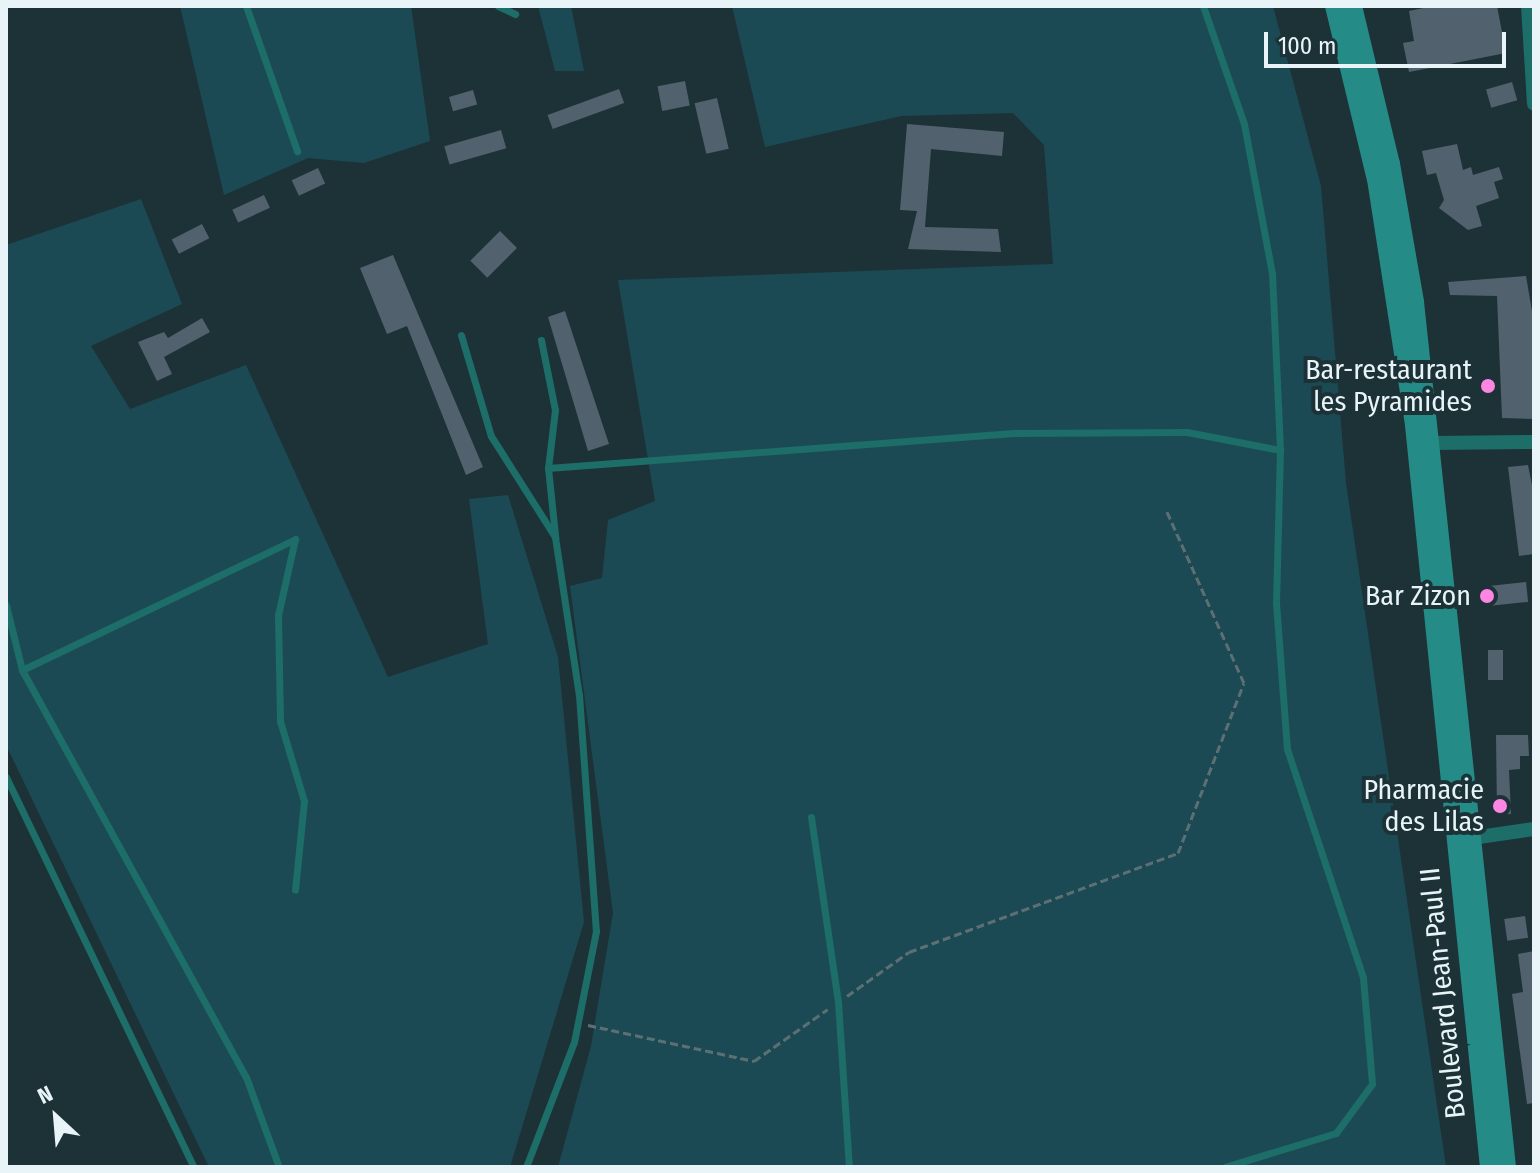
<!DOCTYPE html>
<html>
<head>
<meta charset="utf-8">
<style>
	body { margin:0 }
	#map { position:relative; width:1540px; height:1173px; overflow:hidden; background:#1d3237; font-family:"Fira Sans Condensed",sans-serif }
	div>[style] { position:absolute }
	.green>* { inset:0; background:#1b4a55 }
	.building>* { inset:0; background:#51626e; transform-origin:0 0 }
	.path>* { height:3px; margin-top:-1.5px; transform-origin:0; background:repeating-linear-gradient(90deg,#5c6f73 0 8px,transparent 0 12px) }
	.service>* { height:7px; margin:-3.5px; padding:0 3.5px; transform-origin:3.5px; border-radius:3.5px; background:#1d6d69 }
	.minor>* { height:14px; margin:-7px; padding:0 7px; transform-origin:7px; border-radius:7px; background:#1d6d69 }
	.secondary>* { height:20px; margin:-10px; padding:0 10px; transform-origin:10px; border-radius:10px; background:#258b87 }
	.dots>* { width:22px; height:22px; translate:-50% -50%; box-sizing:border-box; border:4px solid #1d3237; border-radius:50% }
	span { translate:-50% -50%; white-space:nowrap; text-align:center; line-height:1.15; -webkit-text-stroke:8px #1d3237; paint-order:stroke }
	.poi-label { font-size:28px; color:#e8f4f8 }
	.right { translate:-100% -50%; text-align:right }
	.street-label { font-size:28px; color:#e8f4f8 }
	.frame { position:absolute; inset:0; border:8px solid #e8f4f8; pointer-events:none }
	.north { position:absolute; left:16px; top:1077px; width:80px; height:80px; -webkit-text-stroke:6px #1d3237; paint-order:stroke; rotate:334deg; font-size:22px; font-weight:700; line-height:32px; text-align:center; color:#e8f4f8 }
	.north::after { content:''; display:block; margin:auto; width:28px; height:36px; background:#e8f4f8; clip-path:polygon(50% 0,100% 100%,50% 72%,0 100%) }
	.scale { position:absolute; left:1264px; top:32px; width:242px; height:36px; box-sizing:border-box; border:4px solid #e8f4f8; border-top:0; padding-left:10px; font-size:24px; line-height:28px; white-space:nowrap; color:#e8f4f8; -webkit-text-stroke:6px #1d3237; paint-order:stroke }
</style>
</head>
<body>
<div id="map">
	<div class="green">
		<i style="clip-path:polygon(180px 6px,411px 6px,430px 141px,364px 163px,308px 158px,224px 195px)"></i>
		<i style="clip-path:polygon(538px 6px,571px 6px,584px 71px,555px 71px)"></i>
		<i style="clip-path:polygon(732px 6px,1273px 6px,1321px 186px,1346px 483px,1446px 1167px,558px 1167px,591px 1046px,613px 913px,570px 586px,602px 578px,608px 520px,655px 501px,618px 280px,1053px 264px,1044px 145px,1013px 113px,901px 116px,765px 147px)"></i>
		<i style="clip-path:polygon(141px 199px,182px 304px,91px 346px,130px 409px,246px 365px,388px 677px,488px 644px,469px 499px,508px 495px,558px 657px,584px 922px,510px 1167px,209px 1167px,6px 745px,6px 245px)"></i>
	</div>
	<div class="building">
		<i style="clip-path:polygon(1433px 6px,1497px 6px,1506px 53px,1409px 72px,1403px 43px,1414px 41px,1409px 11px)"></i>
		<i style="left:685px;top:81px;width:25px;height:28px;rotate:79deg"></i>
		<i style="left:1512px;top:82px;width:19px;height:27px;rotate:74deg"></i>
		<i style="left:619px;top:89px;width:15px;height:76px;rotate:70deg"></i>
		<i style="left:473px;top:90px;width:15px;height:25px;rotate:74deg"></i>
		<i style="left:717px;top:98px;width:52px;height:23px;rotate:77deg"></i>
		<i style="clip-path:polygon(907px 124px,1004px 132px,1002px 156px,931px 149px,925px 227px,998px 229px,1001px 252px,908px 249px,917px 211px,900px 210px)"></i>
		<i style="left:501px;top:130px;width:19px;height:59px;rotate:74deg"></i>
		<i style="clip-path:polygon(1457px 144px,1463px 170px,1471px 167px,1473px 175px,1499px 167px,1503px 179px,1494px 182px,1499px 198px,1476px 206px,1482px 226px,1468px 230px,1439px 208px,1444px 200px,1436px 173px,1427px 175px,1422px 151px)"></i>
		<i style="left:318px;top:168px;width:17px;height:29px;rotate:65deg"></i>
		<i style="left:264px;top:195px;width:14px;height:35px;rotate:65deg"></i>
		<i style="left:202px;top:224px;width:16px;height:34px;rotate:63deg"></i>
		<i style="left:500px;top:231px;width:24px;height:42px;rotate:45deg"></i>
		<i style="clip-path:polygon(393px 255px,483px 467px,466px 475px,407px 326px,387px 334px,360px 268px)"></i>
		<i style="clip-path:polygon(1526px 276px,1534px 323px,1534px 419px,1502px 418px,1497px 296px,1450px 295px,1448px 282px)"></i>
		<i style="clip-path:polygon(565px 311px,609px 444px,588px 451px,548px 317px)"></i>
		<i style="clip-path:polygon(202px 318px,210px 332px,164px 357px,172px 374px,157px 381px,138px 342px,164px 332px,168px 338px)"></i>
		<i style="clip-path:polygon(1528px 465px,1534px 495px,1534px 554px,1519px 556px,1508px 467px)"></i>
		<i style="left:1526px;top:582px;width:20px;height:42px;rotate:84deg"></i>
		<i style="left:1488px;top:650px;width:15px;height:30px"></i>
		<i style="clip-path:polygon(1496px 735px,1528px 735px,1529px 756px,1520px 756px,1520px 769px,1509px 770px,1511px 814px,1497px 815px)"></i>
		<i style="left:1525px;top:916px;width:22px;height:21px;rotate:82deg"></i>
		<i style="clip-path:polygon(1534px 951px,1534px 1103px,1527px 1104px,1512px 994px,1523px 992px,1518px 954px)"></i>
	</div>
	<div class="path">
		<i style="left:847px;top:996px;width:76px;rotate:-35.4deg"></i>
		<i style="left:909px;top:952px;width:287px;rotate:-20.2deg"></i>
		<i style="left:1178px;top:853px;width:182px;rotate:-68.8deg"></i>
		<i style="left:1244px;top:683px;width:188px;rotate:-114.2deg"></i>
		<i style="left:588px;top:1025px;width:170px;rotate:12.2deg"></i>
		<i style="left:754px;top:1061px;width:90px;rotate:-35.1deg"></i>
	</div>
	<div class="service">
		<i style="left:246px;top:6px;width:154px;rotate:70.6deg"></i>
		<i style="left:498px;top:6px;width:19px;rotate:25deg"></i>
		<i style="left:1203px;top:6px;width:125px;rotate:70.8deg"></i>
		<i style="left:1244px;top:124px;width:152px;rotate:79.4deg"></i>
		<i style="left:1272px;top:273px;width:177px;rotate:87.4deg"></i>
		<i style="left:1280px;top:450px;width:153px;rotate:91.5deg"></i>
		<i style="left:1276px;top:603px;width:146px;rotate:85.7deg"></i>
		<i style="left:1287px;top:749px;width:241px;rotate:71.6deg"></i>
		<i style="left:1363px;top:978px;width:106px;rotate:85.1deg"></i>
		<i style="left:1372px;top:1084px;width:61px;rotate:126.3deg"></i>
		<i style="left:1336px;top:1133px;width:116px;rotate:163deg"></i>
		<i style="left:461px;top:335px;width:105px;rotate:73.5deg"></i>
		<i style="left:491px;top:436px;width:120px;rotate:57.6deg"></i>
		<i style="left:555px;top:537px;width:160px;rotate:81.4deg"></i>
		<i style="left:579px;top:695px;width:237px;rotate:85.9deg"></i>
		<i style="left:596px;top:931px;width:113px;rotate:101.2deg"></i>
		<i style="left:574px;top:1042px;width:134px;rotate:111deg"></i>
		<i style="left:541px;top:340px;width:71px;rotate:78.7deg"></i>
		<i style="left:555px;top:410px;width:58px;rotate:96.9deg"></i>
		<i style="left:548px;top:468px;width:67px;rotate:84deg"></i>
		<i style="left:548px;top:468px;width:470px;rotate:-4.3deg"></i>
		<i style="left:1017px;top:433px;width:170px;rotate:-0.3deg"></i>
		<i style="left:1187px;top:432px;width:95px;rotate:11deg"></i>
		<i style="left:6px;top:605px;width:67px;rotate:76.2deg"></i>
		<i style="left:22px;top:670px;width:465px;rotate:61.2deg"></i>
		<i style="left:246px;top:1077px;width:96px;rotate:69.9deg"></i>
		<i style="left:22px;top:670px;width:303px;rotate:-25.6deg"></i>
		<i style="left:295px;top:539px;width:78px;rotate:102.6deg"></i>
		<i style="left:278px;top:615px;width:106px;rotate:88.9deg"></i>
		<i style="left:280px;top:721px;width:84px;rotate:73.3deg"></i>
		<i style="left:304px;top:801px;width:89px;rotate:95.8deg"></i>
		<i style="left:6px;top:777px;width:433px;rotate:64.3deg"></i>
		<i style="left:811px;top:817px;width:187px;rotate:81.7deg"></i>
		<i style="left:838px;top:1002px;width:165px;rotate:86.2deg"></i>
	</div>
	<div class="minor">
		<i style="left:1528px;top:6px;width:98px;rotate:86.5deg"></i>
		<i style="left:1432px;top:443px;width:102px;rotate:-0.6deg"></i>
		<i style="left:1472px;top:838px;width:63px;rotate:-8.3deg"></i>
	</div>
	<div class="secondary">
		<i style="left:1335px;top:6px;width:178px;rotate:76.4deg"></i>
		<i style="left:1377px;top:179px;width:249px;rotate:81.2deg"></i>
		<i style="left:1415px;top:425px;width:746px;rotate:84.23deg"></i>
		<i style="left:1352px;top:6px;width:163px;rotate:76.5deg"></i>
		<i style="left:1390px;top:164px;width:140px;rotate:80.1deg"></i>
		<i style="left:1414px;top:302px;width:870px;rotate:83.93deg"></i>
	</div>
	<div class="dots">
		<i style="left:1488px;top:386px;background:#fd86e2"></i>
		<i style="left:1487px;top:596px;background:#fd86e2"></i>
		<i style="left:1500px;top:806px;background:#fd86e2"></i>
	</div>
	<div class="poi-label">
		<span class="right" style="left:1472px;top:386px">Bar-restaurant<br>les Pyramides</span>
		<span class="right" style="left:1471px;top:596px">Bar Zizon</span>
		<span class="right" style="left:1484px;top:806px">Pharmacie<br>des Lilas</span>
	</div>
	<div class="street-label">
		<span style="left:1443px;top:993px;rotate:-96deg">Boulevard Jean-Paul II</span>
	</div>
	<div class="frame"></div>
	<div class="north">N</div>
	<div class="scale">100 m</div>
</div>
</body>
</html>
